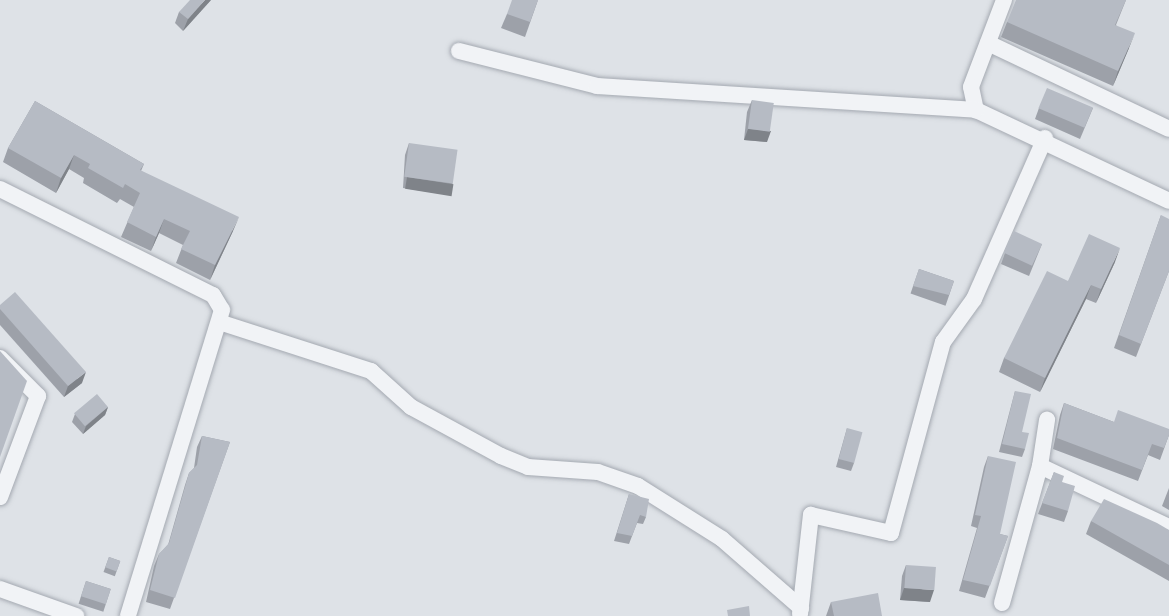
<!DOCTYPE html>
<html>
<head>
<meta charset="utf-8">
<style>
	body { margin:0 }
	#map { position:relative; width:1169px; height:616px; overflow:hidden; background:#dee2e7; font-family:Cabin,sans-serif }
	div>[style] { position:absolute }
	.roads { filter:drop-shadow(0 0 2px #a4a9b1) drop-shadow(0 0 2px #a4a9b1) }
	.minor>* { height:16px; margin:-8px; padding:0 8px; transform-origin:8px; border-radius:8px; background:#f1f3f6 }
	.wall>* { inset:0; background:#9da1a9; transform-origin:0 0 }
	.shaded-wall>* { inset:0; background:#7f8389; transform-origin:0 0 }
	.building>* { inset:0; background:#b6bbc4; transform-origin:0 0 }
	span { translate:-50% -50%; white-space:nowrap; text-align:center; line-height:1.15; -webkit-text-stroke:4.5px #eef1f5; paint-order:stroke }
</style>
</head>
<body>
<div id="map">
	<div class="roads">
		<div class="minor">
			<i style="left:1004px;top:0;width:93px;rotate:110.8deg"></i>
			<i style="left:971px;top:87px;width:24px;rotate:78deg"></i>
			<i style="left:976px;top:110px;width:213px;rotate:25.2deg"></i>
			<i style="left:988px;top:43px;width:200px;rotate:25.4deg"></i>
			<i style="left:459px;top:51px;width:142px;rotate:14.2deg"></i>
			<i style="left:597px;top:86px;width:380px;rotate:3.6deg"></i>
			<i style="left:0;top:189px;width:238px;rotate:26.5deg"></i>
			<i style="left:213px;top:295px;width:17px;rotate:59deg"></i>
			<i style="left:222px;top:310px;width:320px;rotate:107.1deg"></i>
			<i style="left:219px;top:322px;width:160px;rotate:17.9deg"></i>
			<i style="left:371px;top:371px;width:54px;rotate:42deg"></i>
			<i style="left:411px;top:407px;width:102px;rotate:28.6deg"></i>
			<i style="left:501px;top:456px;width:29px;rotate:22deg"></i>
			<i style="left:528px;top:467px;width:70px;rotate:4.1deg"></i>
			<i style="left:598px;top:472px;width:42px;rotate:19.3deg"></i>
			<i style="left:638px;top:486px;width:99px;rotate:32.2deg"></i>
			<i style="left:722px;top:539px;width:105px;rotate:41.1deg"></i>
			<i style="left:0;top:358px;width:54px;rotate:45deg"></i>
			<i style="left:38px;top:396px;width:108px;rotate:110.6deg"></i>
			<i style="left:1040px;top:466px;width:143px;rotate:25.3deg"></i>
			<i style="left:0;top:589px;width:81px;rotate:19.6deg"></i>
			<i style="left:1002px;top:603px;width:142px;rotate:-74.5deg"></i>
			<i style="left:1040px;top:466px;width:47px;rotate:-81.3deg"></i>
			<i style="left:800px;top:614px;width:100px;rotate:-83.7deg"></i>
			<i style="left:811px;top:515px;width:82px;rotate:12.7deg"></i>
			<i style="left:891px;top:533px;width:198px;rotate:-74.8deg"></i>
			<i style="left:943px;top:342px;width:53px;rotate:-54.2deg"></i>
			<i style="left:974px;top:299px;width:176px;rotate:-66.2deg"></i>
		</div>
	</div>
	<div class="wall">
		<i style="clip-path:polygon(211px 0,183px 31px,175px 23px,179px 12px)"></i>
		<i style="clip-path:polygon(538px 0,525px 37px,501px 28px,507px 14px)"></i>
		<i style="clip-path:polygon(1126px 0,1116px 25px,1129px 48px,1113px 86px,1001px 37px,1007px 22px)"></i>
		<i style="clip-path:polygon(752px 100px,767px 142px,744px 140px,747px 112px)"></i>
		<i style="clip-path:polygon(35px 101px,144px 164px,141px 171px,233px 231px,210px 280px,176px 263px,183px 245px,159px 233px,151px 251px,121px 237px,134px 207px,120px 199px,117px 203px,83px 183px,84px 178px,69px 169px,56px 193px,3px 162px,8px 148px)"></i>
		<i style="clip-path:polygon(1039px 108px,1093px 108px,1080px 139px,1035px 119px)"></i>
		<i style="clip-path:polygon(409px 143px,453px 184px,449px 195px,403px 188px,405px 155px)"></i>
		<i style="clip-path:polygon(1161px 215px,1169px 271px,1136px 357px,1114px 348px)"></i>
		<i style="clip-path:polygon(1042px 244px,1029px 276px,1001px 264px,1005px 253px)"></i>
		<i style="clip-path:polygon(1115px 262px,1096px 303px,1086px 299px,1040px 392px,999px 372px,1004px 358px,1068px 281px)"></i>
		<i style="left:919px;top:269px;width:37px;height:26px;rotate:19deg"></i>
		<i style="clip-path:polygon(0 305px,82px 383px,64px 397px,0 325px)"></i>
		<i style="clip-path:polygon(1015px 391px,1025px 449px,1022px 457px,999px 452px)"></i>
		<i style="clip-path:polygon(1064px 403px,1114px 422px,1169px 435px,1160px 460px,1148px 455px,1138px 481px,1053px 449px,1060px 415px)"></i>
		<i style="clip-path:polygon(108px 407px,105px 415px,83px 434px,72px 422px,75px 414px)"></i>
		<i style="clip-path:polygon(847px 428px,854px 463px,851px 471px,836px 467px)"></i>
		<i style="clip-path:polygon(202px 436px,230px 442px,170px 609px,146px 602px,154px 566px,159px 554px,168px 545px,185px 485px,189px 473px,194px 468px,197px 447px)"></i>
		<i style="clip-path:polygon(988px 456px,1000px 534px,1008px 536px,985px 598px,959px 591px,977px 528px,971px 526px,984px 467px)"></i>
		<i style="clip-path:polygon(1054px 472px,1062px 482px,1068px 511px,1064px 522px,1038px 514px)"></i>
		<i style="clip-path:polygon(1169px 488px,1169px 510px,1162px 506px)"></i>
		<i style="clip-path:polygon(629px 494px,646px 517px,643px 524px,637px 523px,629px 544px,614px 541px)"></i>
		<i style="clip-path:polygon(1091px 521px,1169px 530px,1169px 581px,1086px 534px)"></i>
		<i style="left:109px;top:557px;width:12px;height:16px;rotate:20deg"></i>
		<i style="clip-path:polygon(906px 565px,930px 602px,900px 600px,902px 576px)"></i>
		<i style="left:86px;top:581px;width:26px;height:24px;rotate:18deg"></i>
		<i style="clip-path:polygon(831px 602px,882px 616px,826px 616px)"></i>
	</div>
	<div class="shaded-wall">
		<i style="clip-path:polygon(205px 0,211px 0,183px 31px,188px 19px)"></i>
		<i style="clip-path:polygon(1135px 33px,1129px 48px,1113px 86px,1118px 71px)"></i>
		<i style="clip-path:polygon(748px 129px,771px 131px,767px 142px,744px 140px)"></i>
		<i style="clip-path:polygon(74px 155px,69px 169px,56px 193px,61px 178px)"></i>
		<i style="left:407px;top:177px;width:47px;height:12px;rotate:9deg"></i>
		<i style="clip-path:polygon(239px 217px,233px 231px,210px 280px,215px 265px)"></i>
		<i style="clip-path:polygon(164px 219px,159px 233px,151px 251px,156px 237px)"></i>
		<i style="clip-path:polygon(1120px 248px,1115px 262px,1096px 303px,1101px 289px)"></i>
		<i style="clip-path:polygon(1091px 285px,1086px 299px,1040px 392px,1045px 378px)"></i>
		<i style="clip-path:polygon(86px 372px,82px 383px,64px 397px,68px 386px)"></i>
		<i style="clip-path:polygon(108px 407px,105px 415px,83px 434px,86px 426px)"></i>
		<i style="clip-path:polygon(904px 588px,934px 590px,930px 602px,900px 600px)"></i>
	</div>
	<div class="building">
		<i style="clip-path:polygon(190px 0,205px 0,188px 19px,179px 12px)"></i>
		<i style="clip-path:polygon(512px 0,538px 0,530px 22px,507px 14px)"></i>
		<i style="clip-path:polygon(1016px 0,1126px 0,1115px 25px,1135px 33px,1118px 71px,1007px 22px)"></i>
		<i style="left:1047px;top:88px;width:50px;height:22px;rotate:23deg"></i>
		<i style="left:752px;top:100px;width:22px;height:29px;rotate:8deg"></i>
		<i style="clip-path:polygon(35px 101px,144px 164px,140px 170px,239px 217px,215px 265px,181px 249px,190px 231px,164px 219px,156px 237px,127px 222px,140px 193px,125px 184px,123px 188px,88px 168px,90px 164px,74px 155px,61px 178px,8px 148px)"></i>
		<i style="left:409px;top:143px;width:49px;height:34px;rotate:8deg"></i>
		<i style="clip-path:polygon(1161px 215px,1169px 219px,1169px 271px,1141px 344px,1119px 335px)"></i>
		<i style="left:1014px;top:231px;width:31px;height:24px;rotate:25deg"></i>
		<i style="clip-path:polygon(1089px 234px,1120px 248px,1101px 289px,1091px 285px,1045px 378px,1004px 358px,1047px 271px,1068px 281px)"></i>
		<i style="clip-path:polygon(919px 269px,954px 281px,949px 295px,913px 286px)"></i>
		<i style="clip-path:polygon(15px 292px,86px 372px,68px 386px,0 309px,0 305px)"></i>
		<i style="clip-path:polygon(0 351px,27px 381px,0 457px)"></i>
		<i style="clip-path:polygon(1015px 391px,1031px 394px,1022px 432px,1029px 433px,1025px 449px,1002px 444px)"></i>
		<i style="left:97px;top:394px;width:17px;height:30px;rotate:50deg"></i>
		<i style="clip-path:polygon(1064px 403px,1114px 422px,1118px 410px,1169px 429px,1169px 435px,1164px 448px,1152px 444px,1142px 470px,1057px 438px)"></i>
		<i style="left:847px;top:428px;width:16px;height:32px;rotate:15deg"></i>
		<i style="clip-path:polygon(202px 436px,230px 442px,175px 598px,150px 590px,159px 554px,169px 543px,189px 473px,197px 465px)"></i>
		<i style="clip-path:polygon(988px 456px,1016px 462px,1000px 534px,1008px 536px,990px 586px,963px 580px,981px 516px,975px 515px)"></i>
		<i style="clip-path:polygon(1054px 472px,1064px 476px,1062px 482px,1075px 486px,1068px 511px,1042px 503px)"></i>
		<i style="clip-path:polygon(629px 494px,649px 499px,646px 517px,640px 515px,632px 536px,617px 533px)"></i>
		<i style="clip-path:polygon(1104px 499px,1157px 523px,1169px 530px,1169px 565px,1091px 521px)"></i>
		<i style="left:109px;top:557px;width:12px;height:11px;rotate:20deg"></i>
		<i style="left:906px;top:565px;width:30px;height:23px;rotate:4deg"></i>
		<i style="left:86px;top:581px;width:26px;height:16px;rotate:18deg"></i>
		<i style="clip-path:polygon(878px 593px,882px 616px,834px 616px,831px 602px)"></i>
		<i style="clip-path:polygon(749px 606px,750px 616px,728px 616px,727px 610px)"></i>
	</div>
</div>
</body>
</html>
